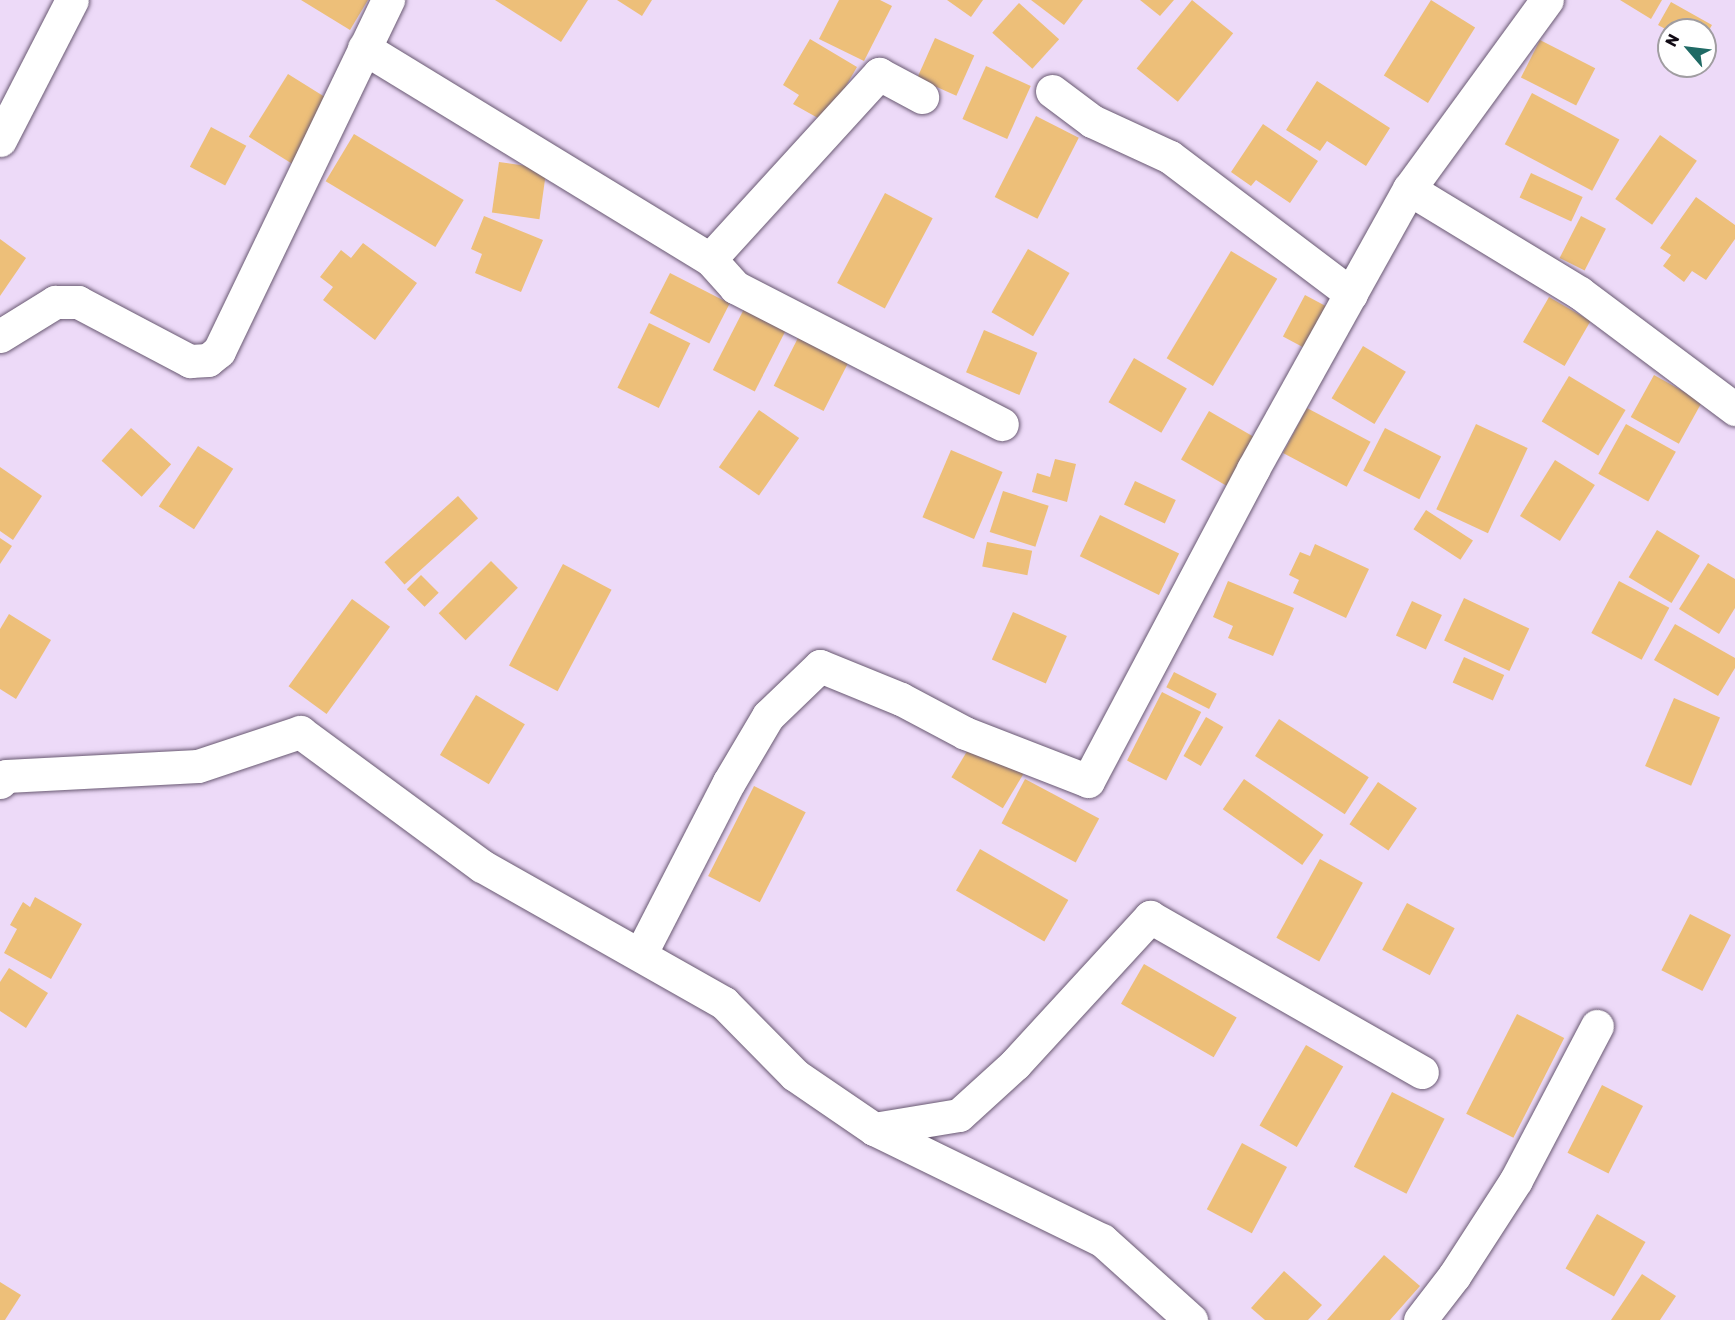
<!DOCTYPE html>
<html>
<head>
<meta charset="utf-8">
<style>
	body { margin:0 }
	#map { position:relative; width:1735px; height:1320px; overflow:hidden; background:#eddaf8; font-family:Rubik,sans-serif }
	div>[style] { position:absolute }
	.building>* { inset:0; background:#edbf79; transform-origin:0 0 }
	.roads { filter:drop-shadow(0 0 2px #695972) drop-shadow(0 0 2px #695972) }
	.street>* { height:33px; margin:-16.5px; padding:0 16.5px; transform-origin:16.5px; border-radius:16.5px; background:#fff }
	span { translate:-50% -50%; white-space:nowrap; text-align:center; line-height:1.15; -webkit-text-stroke:4.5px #fff; paint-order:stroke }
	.north { position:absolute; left:1657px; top:18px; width:60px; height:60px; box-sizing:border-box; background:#fff; border:2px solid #a09da1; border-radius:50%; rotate:298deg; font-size:16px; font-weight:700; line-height:24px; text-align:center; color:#110a14 }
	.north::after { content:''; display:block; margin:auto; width:21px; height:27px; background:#1f6a65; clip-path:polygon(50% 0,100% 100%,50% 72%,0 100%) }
</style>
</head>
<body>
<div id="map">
	<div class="building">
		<i style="clip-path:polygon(301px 0,368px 0,350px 30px)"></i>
		<i style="clip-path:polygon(495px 0,588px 0,561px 42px)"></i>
		<i style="clip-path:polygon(617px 0,652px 0,642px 16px)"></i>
		<i style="clip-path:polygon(839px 0,880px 0,892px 6px,864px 61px,819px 39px)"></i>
		<i style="clip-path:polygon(947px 0,983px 0,971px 17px)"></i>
		<i style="clip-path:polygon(1031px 0,1083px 0,1064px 25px)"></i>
		<i style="clip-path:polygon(1140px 0,1174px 0,1160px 16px)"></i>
		<i style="left:1192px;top:0;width:53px;height:88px;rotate:39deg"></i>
		<i style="left:1431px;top:0;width:52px;height:89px;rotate:32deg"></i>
		<i style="clip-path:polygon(1620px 0,1662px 0,1651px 19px)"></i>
		<i style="clip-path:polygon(1671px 2px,1712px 25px,1705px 37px,1705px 30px,1669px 31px,1658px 25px)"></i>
		<i style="left:1019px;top:3px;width:54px;height:40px;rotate:42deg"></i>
		<i style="left:935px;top:38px;width:43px;height:44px;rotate:24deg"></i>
		<i style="clip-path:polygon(810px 39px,857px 67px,825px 122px,793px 104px,799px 95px,783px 85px)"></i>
		<i style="left:1540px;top:40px;width:62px;height:42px;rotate:27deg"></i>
		<i style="left:986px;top:66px;width:49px;height:58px;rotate:24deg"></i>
		<i style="left:288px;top:74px;width:52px;height:74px;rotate:32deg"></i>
		<i style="clip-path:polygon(1317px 81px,1390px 128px,1366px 166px,1327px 141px,1320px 151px,1286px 130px)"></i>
		<i style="left:1532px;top:93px;width:99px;height:58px;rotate:28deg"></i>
		<i style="left:1036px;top:116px;width:48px;height:91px;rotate:27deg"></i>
		<i style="clip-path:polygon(1263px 124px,1318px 161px,1290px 203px,1256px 180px,1251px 186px,1231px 172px)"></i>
		<i style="left:211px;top:127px;width:40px;height:45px;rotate:28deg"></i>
		<i style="left:354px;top:134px;width:128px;height:55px;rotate:31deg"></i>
		<i style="left:1660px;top:135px;width:45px;height:78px;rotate:35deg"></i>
		<i style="left:499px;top:162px;width:48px;height:51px;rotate:8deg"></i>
		<i style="left:1531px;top:173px;width:57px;height:27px;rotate:25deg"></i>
		<i style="left:885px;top:193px;width:54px;height:102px;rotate:28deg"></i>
		<i style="clip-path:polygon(1696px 197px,1735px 225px,1735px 239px,1706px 280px,1692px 271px,1684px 282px,1663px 266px,1671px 255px,1660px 248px)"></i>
		<i style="clip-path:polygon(484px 216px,543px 240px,521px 292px,475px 273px,482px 254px,471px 249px)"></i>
		<i style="left:1581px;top:216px;width:28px;height:47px;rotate:27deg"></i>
		<i style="clip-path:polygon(0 239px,26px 258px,0 296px)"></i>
		<i style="clip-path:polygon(363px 243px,417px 283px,375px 340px,323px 300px,333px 287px,320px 277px,341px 250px,351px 258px)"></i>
		<i style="left:1028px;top:249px;width:48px;height:73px;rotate:30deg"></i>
		<i style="left:1231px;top:251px;width:54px;height:125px;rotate:31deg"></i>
		<i style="left:670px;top:273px;width:67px;height:45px;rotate:27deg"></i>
		<i style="left:1305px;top:295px;width:34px;height:47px;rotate:28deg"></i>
		<i style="left:1549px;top:297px;width:48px;height:52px;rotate:30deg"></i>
		<i style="left:746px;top:305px;width:47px;height:73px;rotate:27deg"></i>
		<i style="left:649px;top:323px;width:46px;height:72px;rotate:26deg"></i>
		<i style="left:984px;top:330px;width:58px;height:46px;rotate:23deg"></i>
		<i style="left:800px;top:334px;width:56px;height:58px;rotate:27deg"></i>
		<i style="left:1363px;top:346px;width:50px;height:61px;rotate:31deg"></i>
		<i style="left:1134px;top:358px;width:61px;height:51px;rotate:30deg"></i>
		<i style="left:1654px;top:375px;width:55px;height:48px;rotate:29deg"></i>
		<i style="left:1569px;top:376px;width:66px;height:53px;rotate:31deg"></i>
		<i style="left:1307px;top:408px;width:72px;height:51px;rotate:28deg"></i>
		<i style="left:759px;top:410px;width:49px;height:70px;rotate:35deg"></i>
		<i style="left:1209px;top:411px;width:59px;height:56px;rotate:30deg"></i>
		<i style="left:1476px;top:424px;width:57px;height:94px;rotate:25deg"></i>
		<i style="left:1626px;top:424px;width:57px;height:57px;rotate:29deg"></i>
		<i style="left:131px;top:428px;width:54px;height:44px;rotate:42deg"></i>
		<i style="left:1385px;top:428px;width:63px;height:48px;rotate:27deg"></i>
		<i style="left:198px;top:446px;width:42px;height:72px;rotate:33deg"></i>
		<i style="left:951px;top:450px;width:56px;height:73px;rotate:23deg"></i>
		<i style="clip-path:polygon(1055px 459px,1076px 464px,1067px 502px,1032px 492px,1037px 473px,1050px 477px)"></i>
		<i style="left:1555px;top:460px;width:47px;height:66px;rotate:32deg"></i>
		<i style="clip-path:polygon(0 467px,42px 496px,13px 540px,0 531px)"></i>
		<i style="left:1135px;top:481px;width:45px;height:26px;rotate:25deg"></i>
		<i style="left:1003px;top:491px;width:48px;height:43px;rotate:18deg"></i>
		<i style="left:458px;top:496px;width:30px;height:99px;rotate:48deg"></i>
		<i style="left:1426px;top:510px;width:56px;height:23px;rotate:33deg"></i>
		<i style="left:1100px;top:515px;width:88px;height:46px;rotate:26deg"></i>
		<i style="left:1657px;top:530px;width:50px;height:55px;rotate:31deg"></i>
		<i style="clip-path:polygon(0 538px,12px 546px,0 564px)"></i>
		<i style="left:987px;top:542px;width:46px;height:25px;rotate:11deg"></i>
		<i style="clip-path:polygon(1315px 544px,1369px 569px,1346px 618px,1293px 593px,1299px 580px,1289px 575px,1300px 552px,1310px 556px)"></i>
		<i style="left:491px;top:561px;width:38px;height:74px;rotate:45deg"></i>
		<i style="clip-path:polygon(1708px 563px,1735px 579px,1735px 608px,1719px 634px,1679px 609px)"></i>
		<i style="left:563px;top:564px;width:55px;height:115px;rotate:28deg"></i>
		<i style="left:421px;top:575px;width:25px;height:20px;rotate:45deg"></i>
		<i style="clip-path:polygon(1228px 581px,1294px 608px,1273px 656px,1228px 638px,1233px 626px,1213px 617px)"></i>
		<i style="left:1619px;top:581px;width:57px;height:59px;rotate:28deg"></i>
		<i style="left:1464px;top:598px;width:72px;height:47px;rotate:25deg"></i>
		<i style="left:352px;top:599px;width:47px;height:108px;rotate:36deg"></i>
		<i style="left:1412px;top:601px;width:33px;height:38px;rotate:25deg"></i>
		<i style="left:1013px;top:612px;width:59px;height:52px;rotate:24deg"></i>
		<i style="clip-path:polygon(9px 614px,51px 640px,16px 699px,0 689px,0 629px)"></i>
		<i style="clip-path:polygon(1675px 624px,1735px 658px,1735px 668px,1718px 696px,1654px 660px)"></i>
		<i style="left:1464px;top:657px;width:44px;height:28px;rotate:24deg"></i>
		<i style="left:1174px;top:672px;width:48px;height:17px;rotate:27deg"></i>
		<i style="left:1162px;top:692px;width:44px;height:77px;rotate:27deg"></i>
		<i style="left:476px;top:695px;width:57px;height:70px;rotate:31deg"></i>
		<i style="left:1674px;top:698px;width:50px;height:74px;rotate:23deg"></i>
		<i style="left:1206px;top:717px;width:20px;height:45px;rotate:30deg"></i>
		<i style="left:1279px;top:719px;width:107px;height:44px;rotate:33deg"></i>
		<i style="left:972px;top:743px;width:60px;height:40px;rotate:31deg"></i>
		<i style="left:1025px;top:779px;width:84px;height:50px;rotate:28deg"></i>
		<i style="left:1244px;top:779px;width:97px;height:37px;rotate:35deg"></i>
		<i style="left:1378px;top:782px;width:47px;height:51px;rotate:34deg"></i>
		<i style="left:754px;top:786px;width:58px;height:101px;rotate:27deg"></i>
		<i style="left:980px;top:849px;width:102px;height:48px;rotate:30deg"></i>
		<i style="left:1320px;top:859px;width:49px;height:90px;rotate:29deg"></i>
		<i style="clip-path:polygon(35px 897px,82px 924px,51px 979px,4px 953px,17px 929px,10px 925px,23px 902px,30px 907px)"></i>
		<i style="left:1407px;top:903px;width:54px;height:53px;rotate:28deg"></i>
		<i style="left:1690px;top:914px;width:46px;height:63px;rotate:27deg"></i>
		<i style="left:1144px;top:964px;width:107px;height:46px;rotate:30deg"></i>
		<i style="clip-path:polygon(9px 968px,48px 993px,26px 1028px,0 1011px,0 982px)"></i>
		<i style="left:1517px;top:1014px;width:53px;height:112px;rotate:27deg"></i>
		<i style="left:1306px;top:1045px;width:43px;height:93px;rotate:30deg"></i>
		<i style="left:1602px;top:1085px;width:46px;height:76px;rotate:27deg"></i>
		<i style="left:1392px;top:1092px;width:59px;height:84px;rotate:27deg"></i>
		<i style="left:1242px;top:1143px;width:51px;height:75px;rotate:28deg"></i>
		<i style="left:1597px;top:1214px;width:56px;height:63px;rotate:30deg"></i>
		<i style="clip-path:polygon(1384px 1255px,1420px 1286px,1390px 1320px,1327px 1320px)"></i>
		<i style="clip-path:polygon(1284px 1271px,1322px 1305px,1308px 1320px,1265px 1320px,1251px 1308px)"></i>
		<i style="clip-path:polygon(1642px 1274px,1676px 1296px,1660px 1320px,1611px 1320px)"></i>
		<i style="clip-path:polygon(0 1282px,21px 1295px,5px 1320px,0 1320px)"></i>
	</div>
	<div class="roads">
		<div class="street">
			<i style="left:364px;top:48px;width:405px;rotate:31.4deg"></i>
			<i style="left:710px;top:259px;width:38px;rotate:48deg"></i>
			<i style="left:735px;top:287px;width:300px;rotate:27.2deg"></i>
			<i style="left:1052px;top:91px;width:50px;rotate:36.9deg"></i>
			<i style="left:1092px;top:121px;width:86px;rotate:24.8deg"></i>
			<i style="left:1170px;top:157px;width:227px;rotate:37.1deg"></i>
			<i style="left:0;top:140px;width:157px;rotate:-62.8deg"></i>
			<i style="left:1409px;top:189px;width:200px;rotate:31.3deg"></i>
			<i style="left:1580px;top:293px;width:194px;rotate:36.8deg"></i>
			<i style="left:710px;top:259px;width:251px;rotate:-47.6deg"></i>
			<i style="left:879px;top:74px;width:49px;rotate:28.1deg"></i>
			<i style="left:0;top:336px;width:65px;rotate:-31.7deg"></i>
			<i style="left:55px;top:302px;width:23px"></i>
			<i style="left:78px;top:302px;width:127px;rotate:27.8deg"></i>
			<i style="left:190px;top:361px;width:18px;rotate:-3deg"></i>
			<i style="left:208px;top:360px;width:14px;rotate:-39deg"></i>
			<i style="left:219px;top:351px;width:390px;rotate:-64.3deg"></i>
			<i style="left:0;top:782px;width:8px;rotate:-45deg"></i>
			<i style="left:6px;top:776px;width:192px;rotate:-3deg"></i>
			<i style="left:198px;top:766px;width:108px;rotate:-18.4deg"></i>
			<i style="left:300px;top:732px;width:226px;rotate:36.4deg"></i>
			<i style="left:482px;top:866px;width:278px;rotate:29.5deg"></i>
			<i style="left:724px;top:1003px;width:101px;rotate:45.4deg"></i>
			<i style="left:795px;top:1075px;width:96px;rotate:34.4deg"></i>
			<i style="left:874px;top:1129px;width:254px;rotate:26deg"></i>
			<i style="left:1102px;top:1240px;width:120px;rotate:42deg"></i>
			<i style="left:641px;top:953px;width:192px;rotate:-62.8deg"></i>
			<i style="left:729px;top:782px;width:77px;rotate:-59.4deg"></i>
			<i style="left:768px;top:716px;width:72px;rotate:-43.9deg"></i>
			<i style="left:820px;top:666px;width:87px;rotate:22.2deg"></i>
			<i style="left:901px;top:699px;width:72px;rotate:28deg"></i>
			<i style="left:965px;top:733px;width:132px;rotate:21.3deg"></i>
			<i style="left:1088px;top:781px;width:353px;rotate:-62.1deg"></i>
			<i style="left:1253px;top:469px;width:321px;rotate:-60.9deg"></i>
			<i style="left:1409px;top:189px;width:234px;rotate:-53.9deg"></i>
			<i style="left:874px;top:1129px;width:86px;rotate:-9.4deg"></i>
			<i style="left:959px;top:1115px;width:76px;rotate:-42.3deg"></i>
			<i style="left:1015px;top:1064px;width:200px;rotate:-47.4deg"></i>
			<i style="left:1150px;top:917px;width:313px;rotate:29.7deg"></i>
			<i style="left:1420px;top:1320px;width:56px;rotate:-52.3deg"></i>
			<i style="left:1454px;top:1276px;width:114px;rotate:-57.1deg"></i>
			<i style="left:1516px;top:1180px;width:174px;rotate:-62.3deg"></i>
		</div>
	</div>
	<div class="north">N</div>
</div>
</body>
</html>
